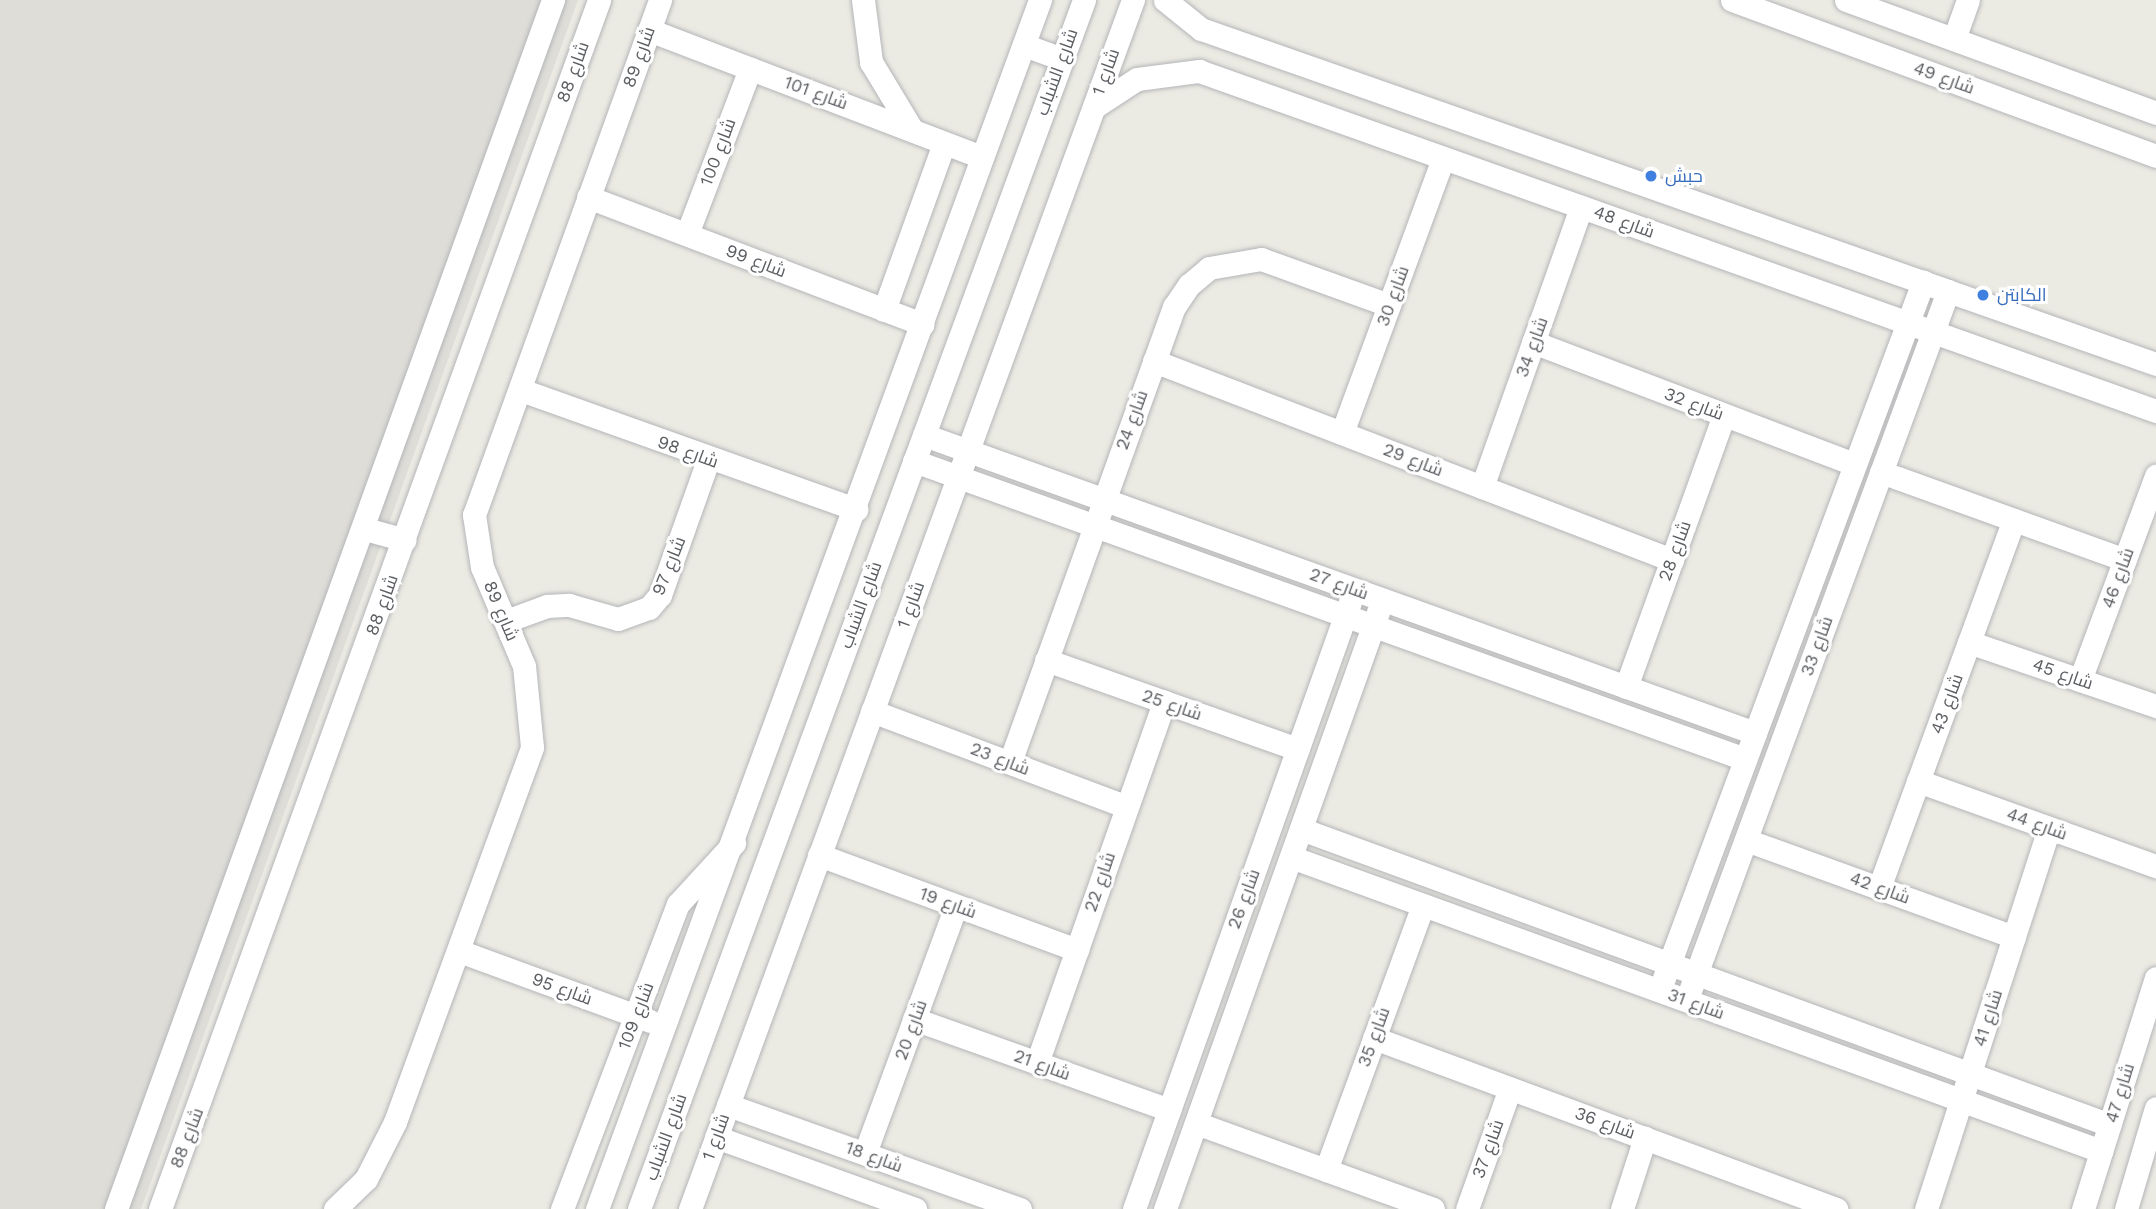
<!DOCTYPE html>
<html>
<head>
<meta charset="utf-8">
<style>
	body { margin:0 }
	#map { position:relative; width:2156px; height:1209px; overflow:hidden; background:#ecebe3; font-family:"Work Sans",Cairo,sans-serif }
	div>[style] { position:absolute }
	.industrial>* { inset:0; background:#deddd8 }
	.roads { filter:drop-shadow(0 0 2px #b4b5b9) drop-shadow(0 0 2px #b4b5b9) }
	.minor>* { height:23px; margin:-11.5px; padding:0 11.5px; transform-origin:11.5px; border-radius:11.5px; background:#fff }
	.dots>* { width:19px; height:19px; translate:-50% -50%; box-sizing:border-box; border:4px solid #fff; border-radius:50% }
	span { translate:-50% -50%; white-space:nowrap; text-align:center; line-height:1.15; -webkit-text-stroke:6px #fff; paint-order:stroke }
	.street-label { font-size:18px; color:#5b5e62 }
	.shop-label { font-size:18px; color:#366cbe }
	.left { translate:0 -50%; text-align:left }
</style>
</head>
<body>
<div id="map">
	<div class="industrial">
		<i style="clip-path:polygon(0 0,578px 0,141px 1209px,0 1209px)"></i>
	</div>
	<div class="roads">
		<div class="minor">
			<i style="left:863px;top:0;width:63px;rotate:82.6deg"></i>
			<i style="left:871px;top:62px;width:77px;rotate:58.8deg"></i>
			<i style="left:1165px;top:0;width:46px;rotate:38.9deg"></i>
			<i style="left:1201px;top:29px;width:1012px;rotate:19.33deg"></i>
			<i style="left:1732px;top:0;width:452px;rotate:20.2deg"></i>
			<i style="left:1846px;top:0;width:330px;rotate:20deg"></i>
			<i style="left:649px;top:30px;width:356px;rotate:20.9deg"></i>
			<i style="left:1954px;top:39px;width:41px;rotate:-70.3deg"></i>
			<i style="left:1024px;top:45px;width:40px;rotate:20.2deg"></i>
			<i style="left:1094px;top:107px;width:51px;rotate:-33.1deg"></i>
			<i style="left:1137px;top:79px;width:63px;rotate:-7.4deg"></i>
			<i style="left:1199px;top:71px;width:1016px;rotate:19.56deg"></i>
			<i style="left:588px;top:197px;width:358px;rotate:20.8deg"></i>
			<i style="left:687px;top:234px;width:177px;rotate:-69.1deg"></i>
			<i style="left:884px;top:310px;width:177px;rotate:-70.2deg"></i>
			<i style="left:1533px;top:342px;width:344px;rotate:20.8deg"></i>
			<i style="left:1154px;top:361px;width:555px;rotate:21.02deg"></i>
			<i style="left:521px;top:390px;width:356px;rotate:19.6deg"></i>
			<i style="left:1342px;top:433px;width:293px;rotate:-69.8deg"></i>
			<i style="left:924px;top:435px;width:883px;rotate:19.73deg"></i>
			<i style="left:914px;top:461px;width:883px;rotate:19.73deg"></i>
			<i style="left:1881px;top:472px;width:259px;rotate:19.8deg"></i>
			<i style="left:1482px;top:487px;width:297px;rotate:-70.5deg"></i>
			<i style="left:365px;top:529px;width:41px;rotate:15.4deg"></i>
			<i style="left:506px;top:621px;width:44px;rotate:-20.1deg"></i>
			<i style="left:547px;top:606px;width:22px;rotate:-3deg"></i>
			<i style="left:569px;top:605px;width:51px;rotate:15.9deg"></i>
			<i style="left:618px;top:619px;width:33px;rotate:-20deg"></i>
			<i style="left:649px;top:608px;width:17px;rotate:-50deg"></i>
			<i style="left:660px;top:595px;width:143px;rotate:-70.4deg"></i>
			<i style="left:1969px;top:642px;width:198px;rotate:18.9deg"></i>
			<i style="left:1046px;top:660px;width:267px;rotate:19.5deg"></i>
			<i style="left:2080px;top:680px;width:218px;rotate:-69.6deg"></i>
			<i style="left:1626px;top:687px;width:289px;rotate:-70.2deg"></i>
			<i style="left:872px;top:711px;width:272px;rotate:20.6deg"></i>
			<i style="left:1010px;top:762px;width:484px;rotate:-70.2deg"></i>
			<i style="left:1174px;top:307px;width:27px;rotate:-56deg"></i>
			<i style="left:1189px;top:285px;width:26px;rotate:-40deg"></i>
			<i style="left:1209px;top:268px;width:53px;rotate:-9.8deg"></i>
			<i style="left:1261px;top:259px;width:136px;rotate:19.8deg"></i>
			<i style="left:1918px;top:781px;width:253px;rotate:19.7deg"></i>
			<i style="left:1301px;top:829px;width:861px;rotate:20.1deg"></i>
			<i style="left:1746px;top:840px;width:285px;rotate:19.9deg"></i>
			<i style="left:819px;top:855px;width:275px;rotate:20.2deg"></i>
			<i style="left:1291px;top:857px;width:862px;rotate:19.95deg"></i>
			<i style="left:1879px;top:888px;width:392px;rotate:-69.9deg"></i>
			<i style="left:459px;top:951px;width:203px;rotate:20.1deg"></i>
			<i style="left:1664px;top:978px;width:743px;rotate:-69.59deg"></i>
			<i style="left:1691px;top:988px;width:743px;rotate:-69.76deg"></i>
			<i style="left:914px;top:1019px;width:271px;rotate:19.6deg"></i>
			<i style="left:1374px;top:1038px;width:493px;rotate:20.3deg"></i>
			<i style="left:1037px;top:1063px;width:383px;rotate:-70.6deg"></i>
			<i style="left:728px;top:1105px;width:310px;rotate:19.6deg"></i>
			<i style="left:1196px;top:1123px;width:252px;rotate:19.9deg"></i>
			<i style="left:716px;top:1137px;width:212px;rotate:19.9deg"></i>
			<i style="left:865px;top:1153px;width:263px;rotate:-69.8deg"></i>
			<i style="left:1326px;top:1170px;width:282px;rotate:-69.9deg"></i>
			<i style="left:116px;top:1209px;width:1286px;rotate:-70.13deg"></i>
			<i style="left:160px;top:1209px;width:1286px;rotate:-70.04deg"></i>
			<i style="left:335px;top:1209px;width:43px;rotate:-44.1deg"></i>
			<i style="left:366px;top:1179px;width:64px;rotate:-63deg"></i>
			<i style="left:395px;top:1122px;width:399px;rotate:-69.9deg"></i>
			<i style="left:532px;top:747px;width:81px;rotate:-95.6deg"></i>
			<i style="left:524px;top:666px;width:108px;rotate:-113deg"></i>
			<i style="left:482px;top:567px;width:53px;rotate:-98.7deg"></i>
			<i style="left:474px;top:515px;width:548px;rotate:-70.14deg"></i>
			<i style="left:562px;top:1209px;width:326px;rotate:-69.2deg"></i>
			<i style="left:678px;top:904px;width:83px;rotate:-47.4deg"></i>
			<i style="left:597px;top:1209px;width:1288px;rotate:-69.88deg"></i>
			<i style="left:639px;top:1209px;width:1288px;rotate:-69.79deg"></i>
			<i style="left:690px;top:1209px;width:1288px;rotate:-69.88deg"></i>
			<i style="left:1134px;top:1209px;width:644px;rotate:-70.41deg"></i>
			<i style="left:1165px;top:1209px;width:634px;rotate:-70.36deg"></i>
			<i style="left:1467px;top:1209px;width:128px;rotate:-70.4deg"></i>
			<i style="left:1622px;top:1209px;width:75px;rotate:-72.1deg"></i>
			<i style="left:1926px;top:1209px;width:400px;rotate:-72.1deg"></i>
			<i style="left:2083px;top:1209px;width:242px;rotate:-72.5deg"></i>
			<i style="left:2126px;top:1209px;width:105px;rotate:-73.5deg"></i>
		</div>
	</div>
	<div class="dots">
		<i style="left:1651px;top:176px;background:#3f7fe0"></i>
		<i style="left:1983px;top:295px;background:#3f7fe0"></i>
	</div>
	<div class="street-label">
		<span style="left:639px;top:57px;rotate:-70deg">شارع 89</span>
		<span style="left:573px;top:72px;rotate:-70deg">شارع 88</span>
		<span style="left:1057px;top:72px;rotate:-70deg">شارع الشباب</span>
		<span style="left:1106px;top:72px;rotate:-70deg">شارع 1</span>
		<span style="left:1944px;top:78px;rotate:20deg">شارع 49</span>
		<span style="left:816px;top:93px;rotate:20deg">شارع 101</span>
		<span style="left:718px;top:152px;rotate:-69deg">شارع 100</span>
		<span style="left:1624px;top:222px;rotate:20deg">شارع 48</span>
		<span style="left:756px;top:261px;rotate:21deg">شارع 99</span>
		<span style="left:1393px;top:296px;rotate:-70deg">شارع 30</span>
		<span style="left:1532px;top:347px;rotate:-70deg">شارع 34</span>
		<span style="left:1694px;top:404px;rotate:21deg">شارع 32</span>
		<span style="left:1132px;top:420px;rotate:-70deg">شارع 24</span>
		<span style="left:688px;top:452px;rotate:20deg">شارع 98</span>
		<span style="left:1413px;top:460px;rotate:21deg">شارع 29</span>
		<span style="left:1675px;top:551px;rotate:-70deg">شارع 28</span>
		<span style="left:669px;top:566px;rotate:-68deg">شارع 97</span>
		<span style="left:2118px;top:578px;rotate:-70deg">شارع 46</span>
		<span style="left:1339px;top:584px;rotate:20deg">شارع 27</span>
		<span style="left:382px;top:605px;rotate:-70deg">شارع 88</span>
		<span style="left:861px;top:605px;rotate:-70deg">شارع الشباب</span>
		<span style="left:911px;top:605px;rotate:-70deg">شارع 1</span>
		<span style="left:501px;top:611px;rotate:67deg">شارع 89</span>
		<span style="left:1817px;top:646px;rotate:-70deg">شارع 33</span>
		<span style="left:2063px;top:674px;rotate:19deg">شارع 45</span>
		<span style="left:1947px;top:704px;rotate:-70deg">شارع 43</span>
		<span style="left:1172px;top:705px;rotate:19deg">شارع 25</span>
		<span style="left:1000px;top:759px;rotate:21deg">شارع 23</span>
		<span style="left:2037px;top:824px;rotate:20deg">شارع 44</span>
		<span style="left:1100px;top:882px;rotate:-71deg">شارع 22</span>
		<span style="left:1880px;top:888px;rotate:20deg">شارع 42</span>
		<span style="left:1244px;top:899px;rotate:-70deg">شارع 26</span>
		<span style="left:948px;top:903px;rotate:20deg">شارع 19</span>
		<span style="left:562px;top:989px;rotate:20deg">شارع 95</span>
		<span style="left:1696px;top:1004px;rotate:20deg">شارع 31</span>
		<span style="left:636px;top:1016px;rotate:-69deg">شارع 109</span>
		<span style="left:1988px;top:1018px;rotate:-72deg">شارع 41</span>
		<span style="left:911px;top:1030px;rotate:-70deg">شارع 20</span>
		<span style="left:1374px;top:1037px;rotate:-70deg">شارع 35</span>
		<span style="left:1042px;top:1065px;rotate:20deg">شارع 21</span>
		<span style="left:2120px;top:1093px;rotate:-73deg">شارع 47</span>
		<span style="left:1605px;top:1123px;rotate:20deg">شارع 36</span>
		<span style="left:666px;top:1137px;rotate:-70deg">شارع الشباب</span>
		<span style="left:716px;top:1137px;rotate:-70deg">شارع 1</span>
		<span style="left:187px;top:1138px;rotate:-69deg">شارع 88</span>
		<span style="left:1488px;top:1149px;rotate:-70deg">شارع 37</span>
		<span style="left:874px;top:1157px;rotate:20deg">شارع 18</span>
	</div>
	<div class="shop-label">
		<span class="left" style="left:1665px;top:176px">حبش</span>
		<span class="left" style="left:1997px;top:295px">الكابتن</span>
	</div>
</div>
</body>
</html>
